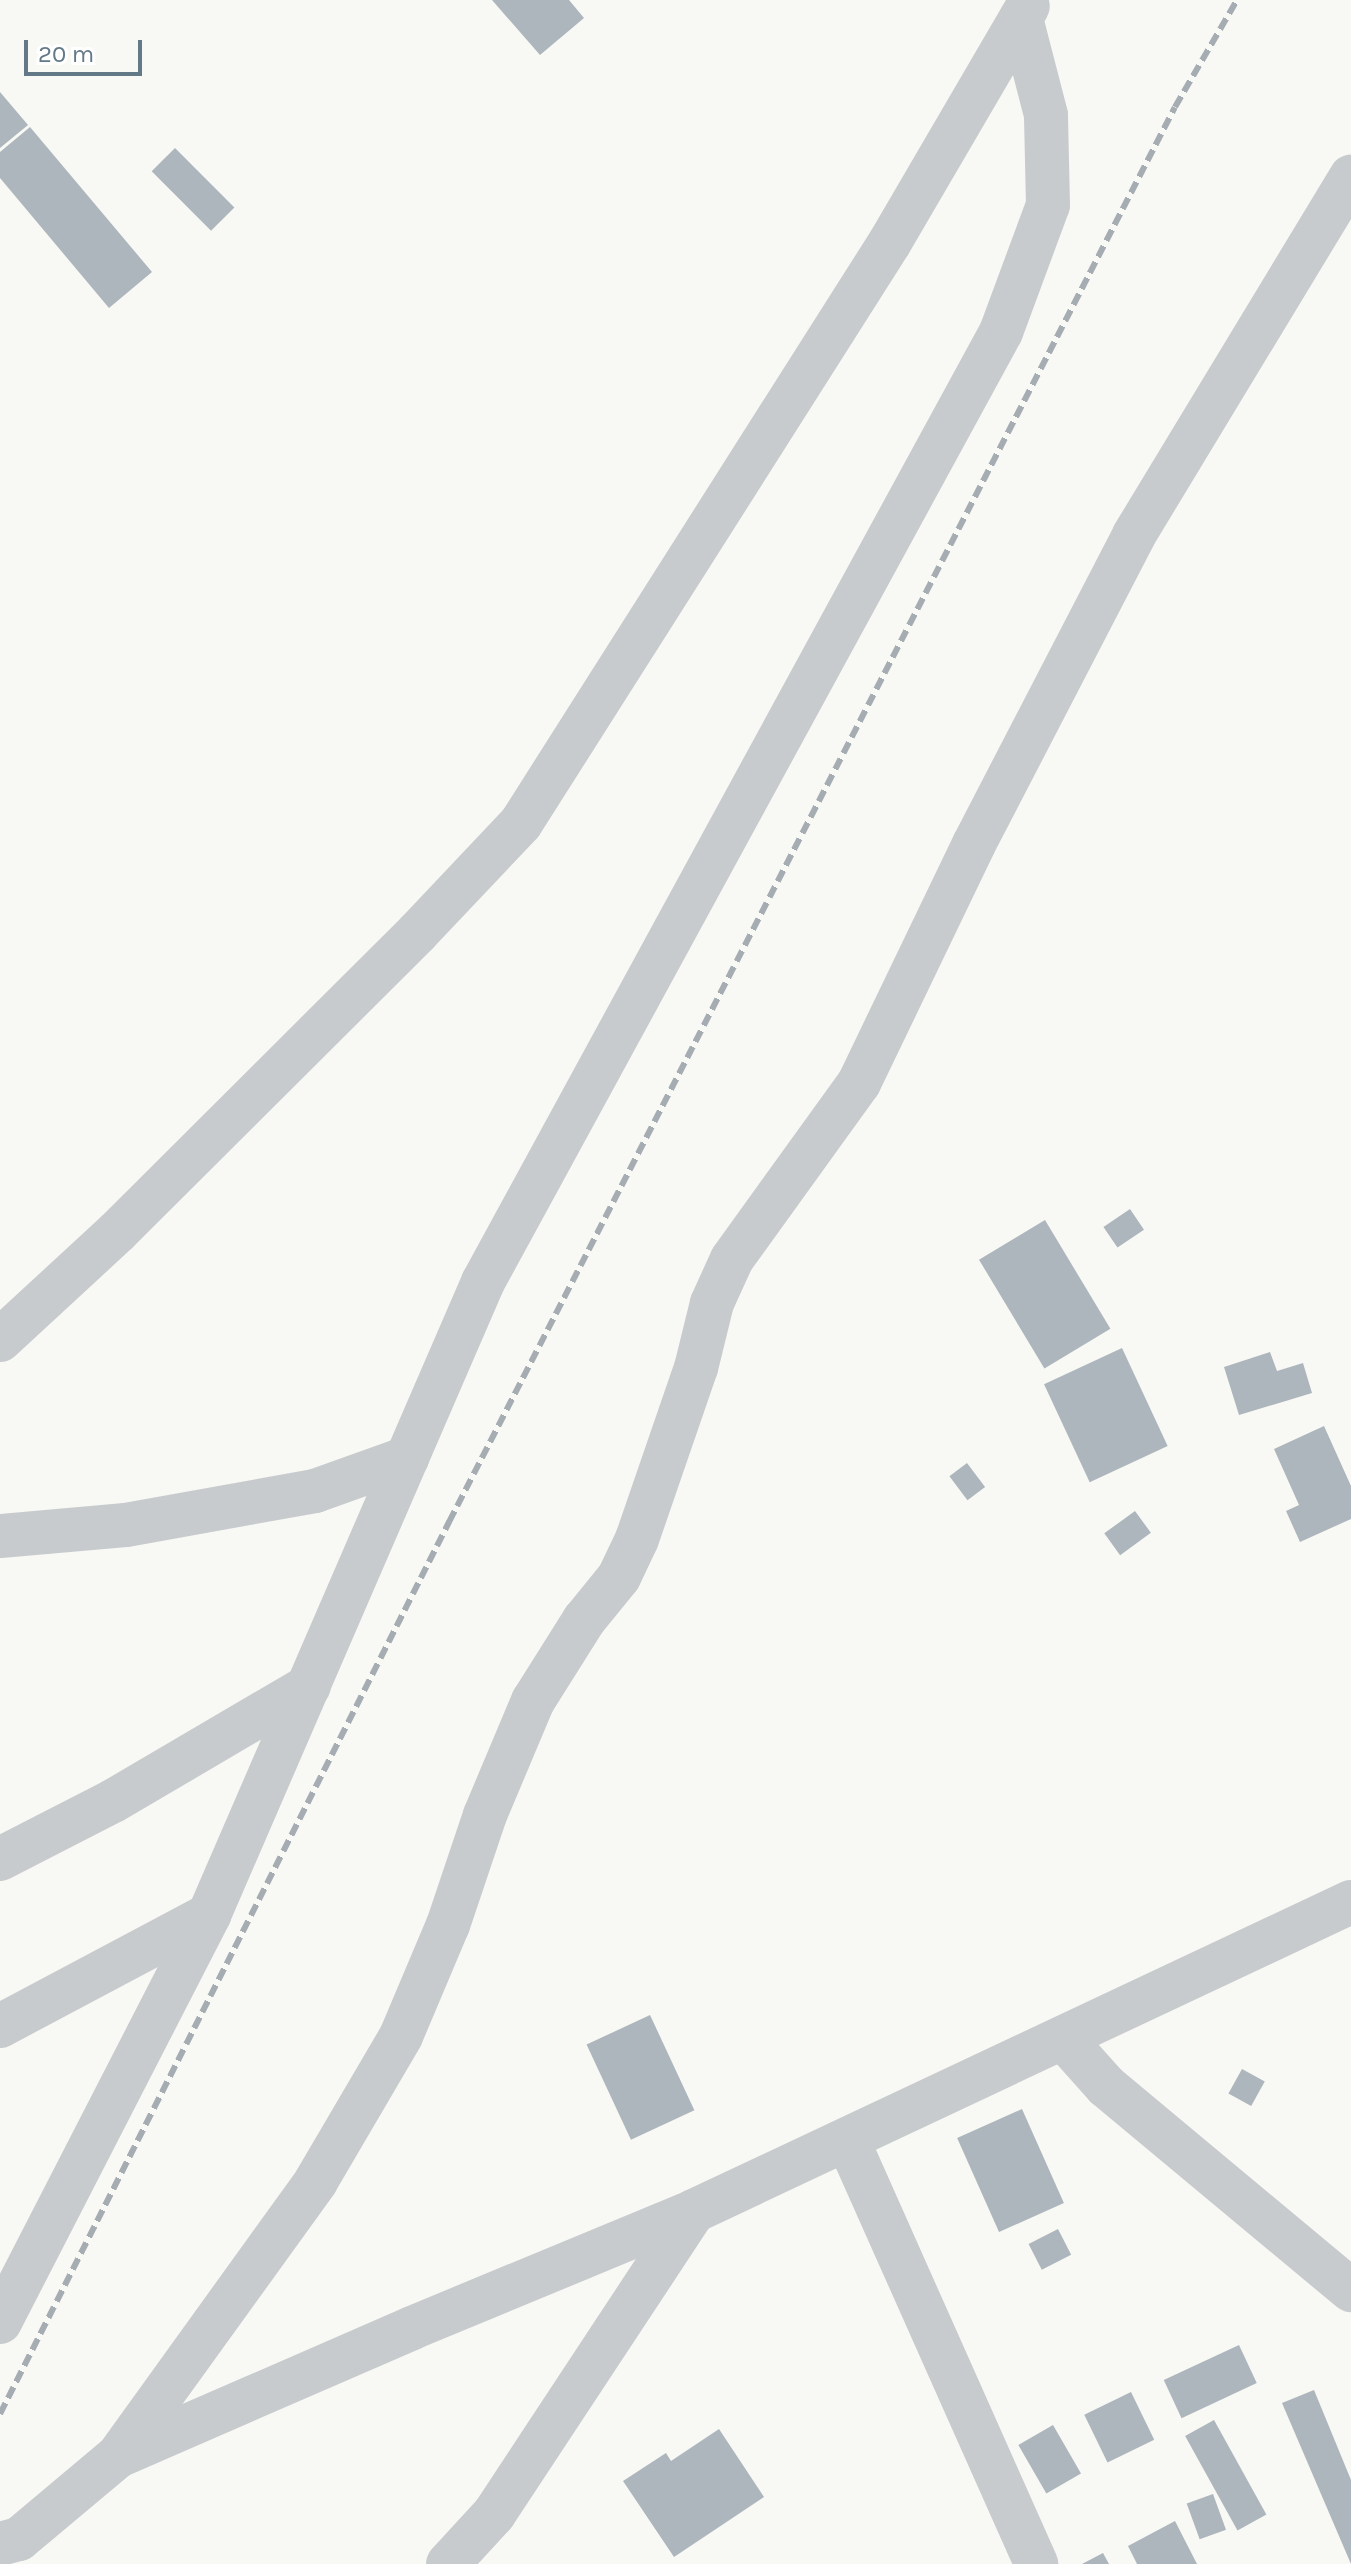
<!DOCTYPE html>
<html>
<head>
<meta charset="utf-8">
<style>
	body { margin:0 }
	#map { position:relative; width:1351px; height:2564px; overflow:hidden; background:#f8f8f4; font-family:Karla,sans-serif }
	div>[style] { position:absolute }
	.building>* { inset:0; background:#adb6bc; transform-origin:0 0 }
	.minor>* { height:44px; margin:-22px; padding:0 22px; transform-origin:22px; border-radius:22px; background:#c7cbce }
	.rail>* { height:6px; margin-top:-3px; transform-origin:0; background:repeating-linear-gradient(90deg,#a5acb2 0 12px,transparent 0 18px) }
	span { translate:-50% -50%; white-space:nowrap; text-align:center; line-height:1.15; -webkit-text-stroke:8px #fff; paint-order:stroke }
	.scale { position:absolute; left:24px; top:40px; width:118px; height:36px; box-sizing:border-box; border:4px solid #647988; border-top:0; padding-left:10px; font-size:24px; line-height:28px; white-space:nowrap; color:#647988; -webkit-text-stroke:6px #fff; paint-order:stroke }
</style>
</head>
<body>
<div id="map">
	<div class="building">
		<i style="clip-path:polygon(492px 0,569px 0,584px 18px,540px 55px)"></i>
		<i style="clip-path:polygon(0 92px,28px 125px,0 148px)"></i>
		<i style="clip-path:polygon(30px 127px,152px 272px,109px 308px,0 178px,0 152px)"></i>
		<i style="left:175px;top:148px;width:84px;height:33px;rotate:45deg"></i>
		<i style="left:1130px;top:1209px;width:25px;height:32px;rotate:56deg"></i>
		<i style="left:1045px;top:1220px;width:127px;height:77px;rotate:59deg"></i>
		<i style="left:1122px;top:1348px;width:108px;height:86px;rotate:65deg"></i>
		<i style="clip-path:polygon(1270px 1352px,1277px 1371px,1303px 1363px,1312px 1393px,1239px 1415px,1224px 1367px)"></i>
		<i style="clip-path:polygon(1324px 1426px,1351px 1486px,1351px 1519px,1300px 1542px,1286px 1511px,1299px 1505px,1274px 1449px)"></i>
		<i style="left:967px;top:1463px;width:30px;height:22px;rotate:53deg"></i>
		<i style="left:1135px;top:1511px;width:27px;height:38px;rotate:54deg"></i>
		<i style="left:650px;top:2015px;width:105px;height:70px;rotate:65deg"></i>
		<i style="left:1242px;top:2069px;width:26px;height:28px;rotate:29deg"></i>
		<i style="left:1022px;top:2109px;width:103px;height:71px;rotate:66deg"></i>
		<i style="left:1058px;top:2229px;width:29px;height:33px;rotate:63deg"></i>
		<i style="left:1239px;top:2345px;width:42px;height:83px;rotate:65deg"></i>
		<i style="clip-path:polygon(1314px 2390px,1351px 2480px,1351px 2564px,1282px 2403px)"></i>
		<i style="left:1131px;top:2392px;width:53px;height:52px;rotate:64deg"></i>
		<i style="left:1214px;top:2420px;width:108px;height:33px;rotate:61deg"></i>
		<i style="left:1053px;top:2425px;width:56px;height:40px;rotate:60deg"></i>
		<i style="clip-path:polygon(719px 2429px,764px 2497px,674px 2557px,623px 2481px,666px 2453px,671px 2461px)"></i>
		<i style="left:1213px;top:2494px;width:38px;height:28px;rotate:70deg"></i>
		<i style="clip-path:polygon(1175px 2521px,1197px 2564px,1137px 2564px,1128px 2546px)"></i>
		<i style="clip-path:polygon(1103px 2553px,1109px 2564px,1082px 2564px)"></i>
	</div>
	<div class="minor">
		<i style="left:0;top:1340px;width:159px;rotate:-42.7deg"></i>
		<i style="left:117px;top:1232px;width:424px;rotate:-44.9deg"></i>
		<i style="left:417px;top:933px;width:151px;rotate:-46.6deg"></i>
		<i style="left:521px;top:823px;width:688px;rotate:-57.58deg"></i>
		<i style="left:890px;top:242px;width:273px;rotate:-59.7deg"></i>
		<i style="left:0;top:1536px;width:126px;rotate:-5deg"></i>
		<i style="left:126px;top:1525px;width:192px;rotate:-10.2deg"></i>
		<i style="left:315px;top:1491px;width:98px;rotate:-19.7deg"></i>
		<i style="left:0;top:1859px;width:127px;rotate:-27.2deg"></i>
		<i style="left:113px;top:1801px;width:227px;rotate:-30.4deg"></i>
		<i style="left:0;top:2026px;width:237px;rotate:-28deg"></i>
		<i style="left:1064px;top:2039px;width:63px;rotate:48.2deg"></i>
		<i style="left:1106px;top:2086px;width:319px;rotate:39.8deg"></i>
		<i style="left:848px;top:2141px;width:463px;rotate:66deg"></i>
		<i style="left:0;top:2322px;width:458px;rotate:-62.8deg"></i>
		<i style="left:209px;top:1915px;width:690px;rotate:-66.59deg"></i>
		<i style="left:483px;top:1282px;width:1082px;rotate:-61.4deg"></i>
		<i style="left:1001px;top:332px;width:135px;rotate:-69.7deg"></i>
		<i style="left:1048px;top:205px;width:90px;rotate:-91.3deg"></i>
		<i style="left:1046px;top:115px;width:100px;rotate:-104.5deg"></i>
		<i style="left:118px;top:2456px;width:339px;rotate:-54.2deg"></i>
		<i style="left:316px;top:2181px;width:168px;rotate:-59.6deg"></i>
		<i style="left:401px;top:2036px;width:121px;rotate:-67.1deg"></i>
		<i style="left:448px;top:1925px;width:116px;rotate:-71.4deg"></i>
		<i style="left:485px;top:1815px;width:124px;rotate:-67.2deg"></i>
		<i style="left:533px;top:1701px;width:96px;rotate:-57.8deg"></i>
		<i style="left:584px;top:1620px;width:55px;rotate:-50.9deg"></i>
		<i style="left:619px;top:1577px;width:42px;rotate:-64.7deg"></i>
		<i style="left:637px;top:1539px;width:181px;rotate:-71deg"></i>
		<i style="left:696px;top:1368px;width:67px;rotate:-76.2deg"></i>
		<i style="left:712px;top:1303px;width:48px;rotate:-65.6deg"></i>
		<i style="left:732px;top:1259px;width:217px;rotate:-54.2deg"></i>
		<i style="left:859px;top:1083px;width:265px;rotate:-64.3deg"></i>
		<i style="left:974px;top:844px;width:348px;rotate:-62.6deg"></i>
		<i style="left:1134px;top:535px;width:419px;rotate:-58.8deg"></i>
		<i style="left:0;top:2544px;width:20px;rotate:-15deg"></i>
		<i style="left:19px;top:2539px;width:129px;rotate:-40deg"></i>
		<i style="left:118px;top:2456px;width:321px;rotate:-23.5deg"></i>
		<i style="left:412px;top:2328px;width:305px;rotate:-22.5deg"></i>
		<i style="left:448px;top:2564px;width:68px;rotate:-47.4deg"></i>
		<i style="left:494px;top:2514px;width:363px;rotate:-56.6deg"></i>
		<i style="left:694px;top:2211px;width:726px;rotate:-25.19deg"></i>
	</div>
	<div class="rail">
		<i style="left:0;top:2414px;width:999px;rotate:-63.28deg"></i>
		<i style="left:449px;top:1522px;width:1590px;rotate:-62.84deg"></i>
		<i style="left:1175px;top:107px;width:124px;rotate:-59.9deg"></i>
	</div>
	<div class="scale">20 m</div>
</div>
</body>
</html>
